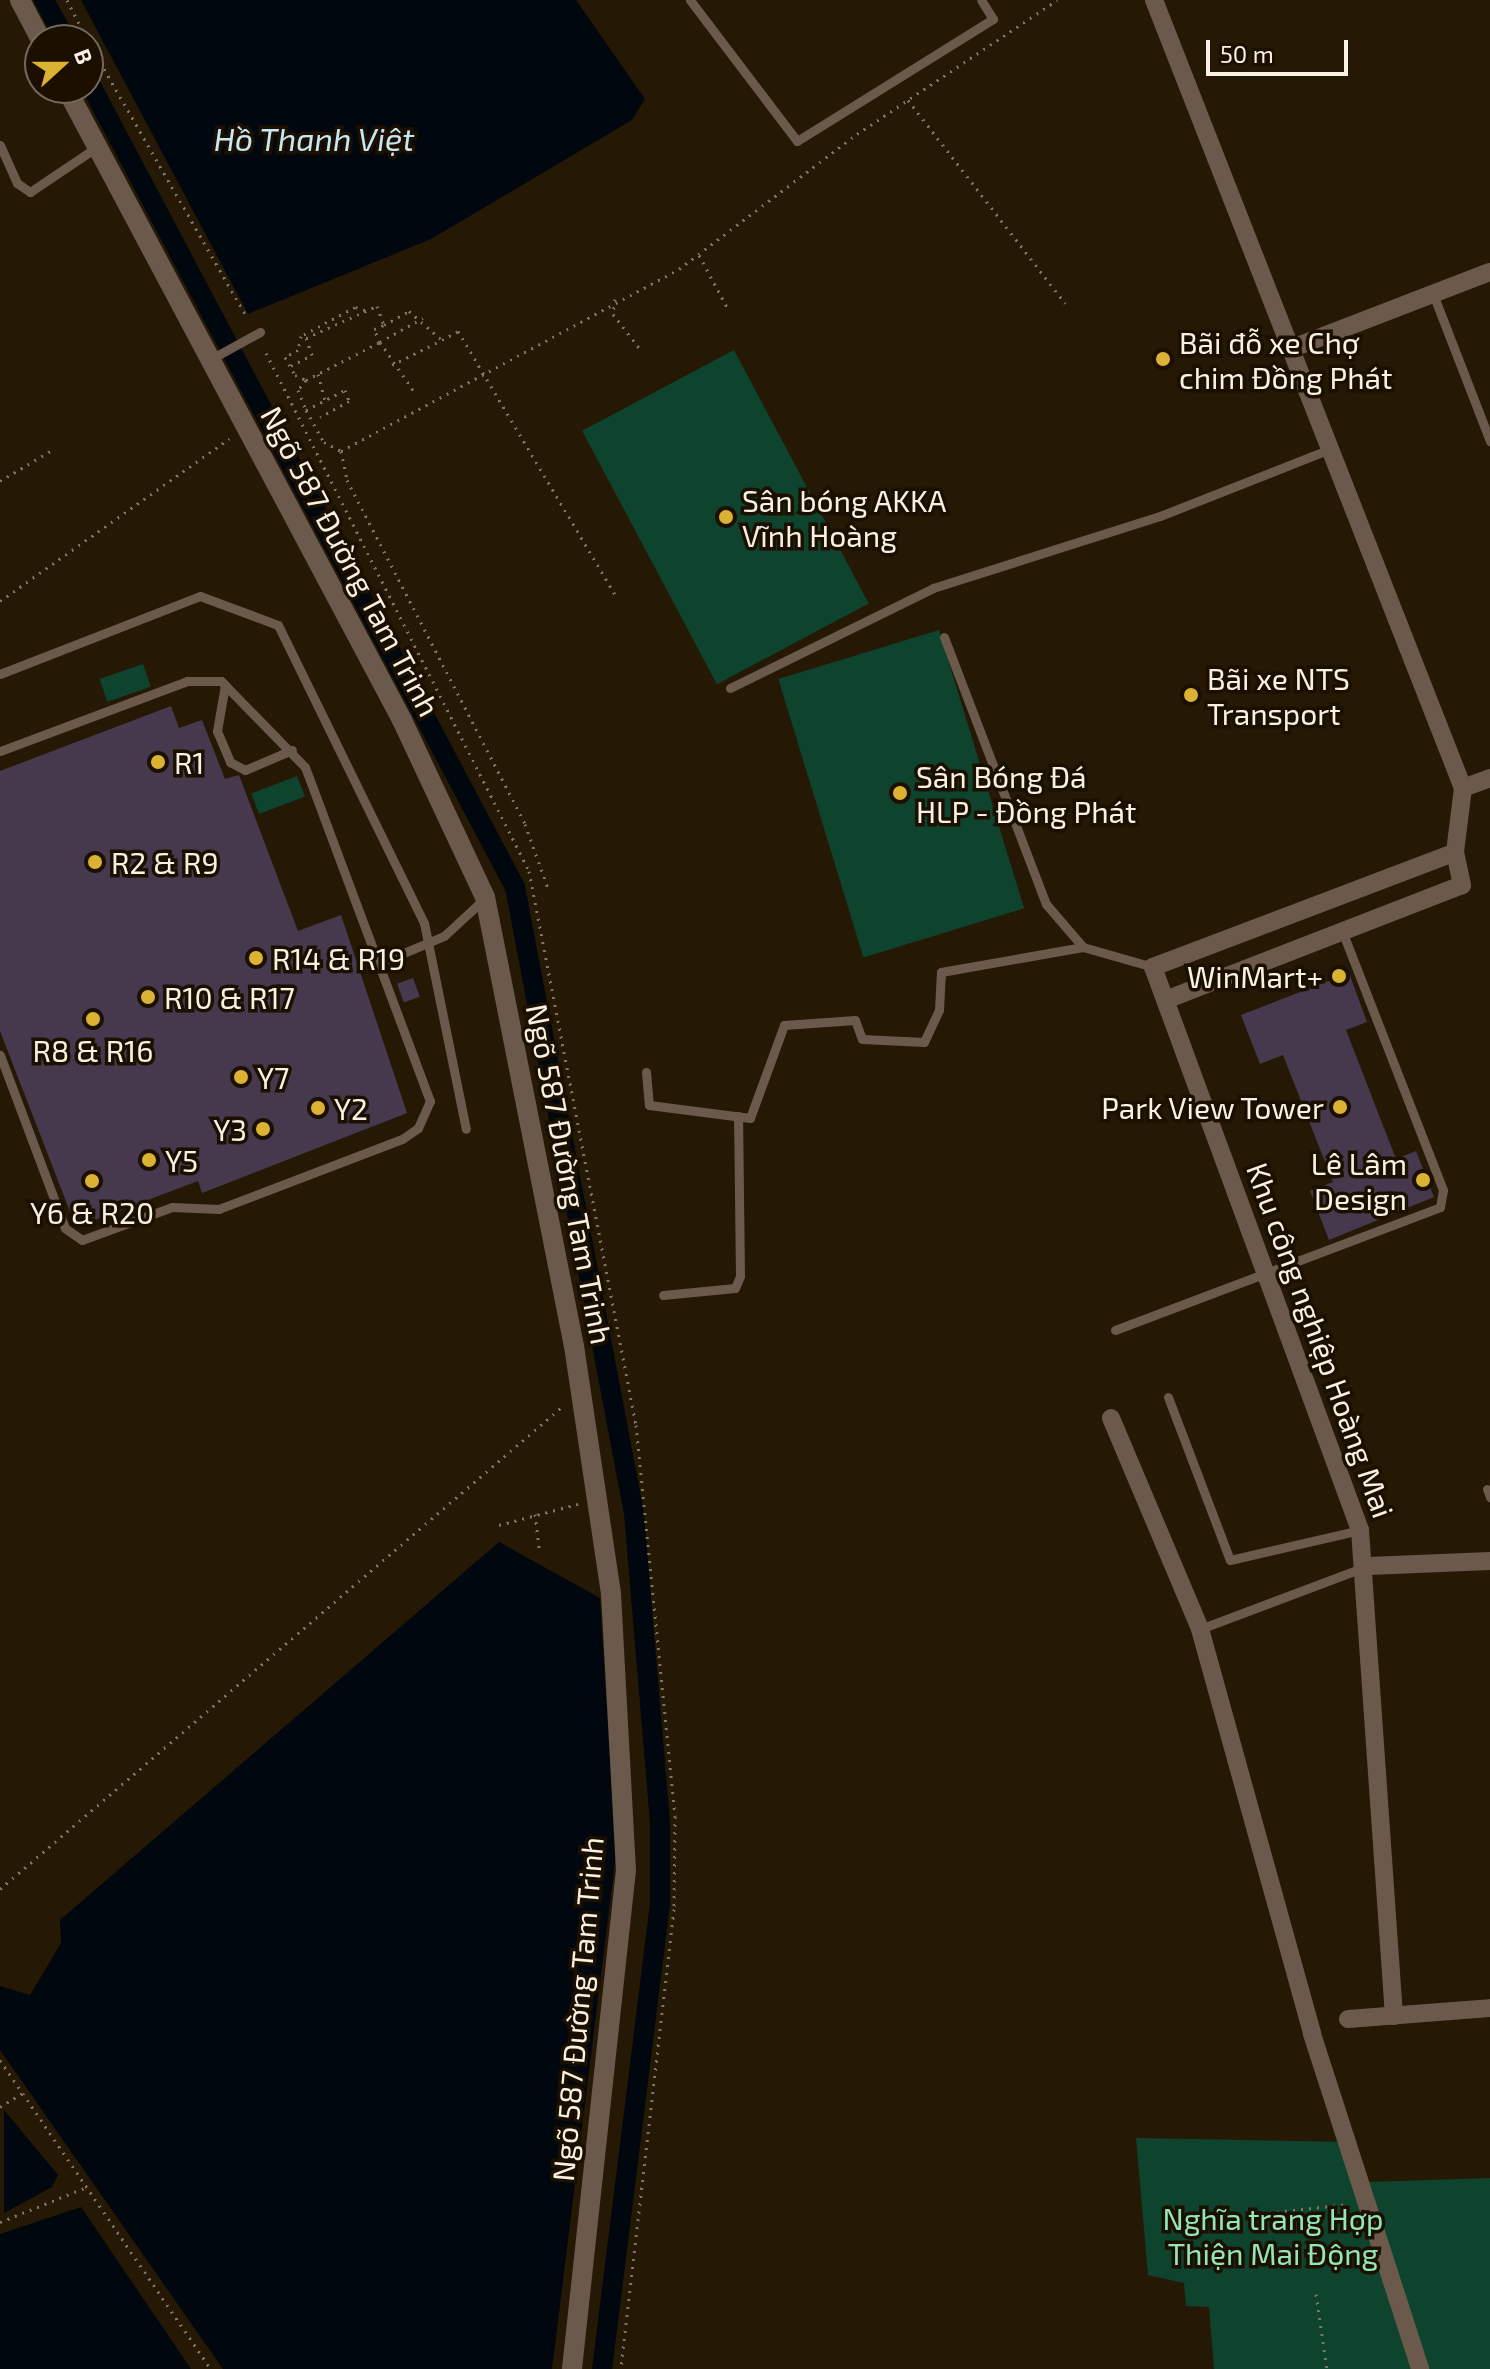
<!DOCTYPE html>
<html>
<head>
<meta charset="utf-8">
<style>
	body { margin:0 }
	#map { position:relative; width:1490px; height:2369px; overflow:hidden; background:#251905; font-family:"Exo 2",sans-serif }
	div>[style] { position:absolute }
	.green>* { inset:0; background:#0e432d; transform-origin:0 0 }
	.water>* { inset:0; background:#00070e }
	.canal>* { height:20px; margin:-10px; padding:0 10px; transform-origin:10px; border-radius:10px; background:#00070e }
	.building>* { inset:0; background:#46394d; transform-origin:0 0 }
	.path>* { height:3px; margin-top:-1.5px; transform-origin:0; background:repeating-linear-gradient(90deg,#7f7564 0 2px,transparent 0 8px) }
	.service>* { height:9px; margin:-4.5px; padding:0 4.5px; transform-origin:4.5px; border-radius:4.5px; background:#6b5a4c }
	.minor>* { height:18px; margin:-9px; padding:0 9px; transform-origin:9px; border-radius:9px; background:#6b5a4c }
	.tertiary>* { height:20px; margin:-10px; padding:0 10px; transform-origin:10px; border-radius:10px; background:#6b5a4c }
	.dots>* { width:22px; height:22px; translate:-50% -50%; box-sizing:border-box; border:4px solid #1b1000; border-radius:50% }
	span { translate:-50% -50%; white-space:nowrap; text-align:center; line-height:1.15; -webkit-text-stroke:7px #1b1000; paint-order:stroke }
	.poi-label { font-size:30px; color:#f9f1e4 }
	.left { translate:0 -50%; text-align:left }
	.right { translate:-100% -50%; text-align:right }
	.street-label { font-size:30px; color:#f9f1e4 }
	.park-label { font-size:30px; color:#93e5bb }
	.water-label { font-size:32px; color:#c7e7f7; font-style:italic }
	.north { position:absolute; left:24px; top:24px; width:80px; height:80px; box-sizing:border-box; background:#1b1000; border:2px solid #746a5b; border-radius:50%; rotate:69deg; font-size:22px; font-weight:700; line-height:32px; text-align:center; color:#f9f1e4 }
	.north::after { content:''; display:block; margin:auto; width:28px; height:36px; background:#dcb233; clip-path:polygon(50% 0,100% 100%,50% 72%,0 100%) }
	.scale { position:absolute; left:1206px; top:40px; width:142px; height:36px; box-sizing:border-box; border:4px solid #f9f1e4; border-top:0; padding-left:10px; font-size:24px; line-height:28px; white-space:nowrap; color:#f9f1e4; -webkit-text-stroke:6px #1b1000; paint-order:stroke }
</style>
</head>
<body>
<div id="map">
	<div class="green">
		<i style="left:734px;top:350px;width:287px;height:172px;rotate:62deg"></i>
		<i style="left:939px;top:630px;width:291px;height:168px;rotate:73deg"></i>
		<i style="left:143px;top:664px;width:24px;height:46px;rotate:71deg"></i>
		<i style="left:297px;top:776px;width:22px;height:49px;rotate:69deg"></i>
		<i style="clip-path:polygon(1136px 2138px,1344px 2142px,1413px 2369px,1214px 2369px,1209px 2307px,1186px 2306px,1184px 2283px,1148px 2275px)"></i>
		<i style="clip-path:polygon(1490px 2178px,1490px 2369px,1426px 2369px,1368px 2182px)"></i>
	</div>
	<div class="water">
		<i style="clip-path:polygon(81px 0,576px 0,645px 99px,632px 120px,431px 239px,248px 314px)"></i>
		<i style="clip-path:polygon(499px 1542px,600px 1598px,616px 1854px,552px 2369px,223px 2369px,0 2050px,0 1986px,30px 1995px,61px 1943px,60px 1920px)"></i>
		<i style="clip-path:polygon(4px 2110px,58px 2175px,52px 2187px,4px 2213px)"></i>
		<i style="clip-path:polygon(81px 2207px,191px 2369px,0 2369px,0 2234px)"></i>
	</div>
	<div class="canal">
		<i style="left:44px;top:0;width:46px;rotate:61.2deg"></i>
		<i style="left:88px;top:80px;width:913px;rotate:62.12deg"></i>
		<i style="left:515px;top:887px;width:637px;rotate:79.24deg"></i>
		<i style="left:634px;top:1513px;width:310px;rotate:85.2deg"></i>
		<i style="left:660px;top:1822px;width:82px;rotate:90deg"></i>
		<i style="left:660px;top:1904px;width:469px;rotate:97.1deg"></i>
	</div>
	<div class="building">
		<i style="clip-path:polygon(171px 706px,179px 728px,202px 720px,225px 779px,239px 775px,298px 931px,341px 915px,407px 1113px,202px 1193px,198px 1181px,76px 1227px,0 1031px,0 771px)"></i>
		<i style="clip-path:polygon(1349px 973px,1367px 1022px,1346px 1030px,1396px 1159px,1416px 1151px,1434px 1197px,1329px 1240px,1310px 1191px,1333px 1182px,1283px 1055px,1260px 1064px,1241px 1015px)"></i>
		<i style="left:413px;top:978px;width:20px;height:17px;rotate:70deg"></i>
	</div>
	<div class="path">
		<i style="left:67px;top:0;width:44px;rotate:62.9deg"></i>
		<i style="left:88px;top:41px;width:315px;rotate:60.1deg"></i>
		<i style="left:908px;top:100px;width:257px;rotate:52.3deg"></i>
		<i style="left:699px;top:255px;width:59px;rotate:61.7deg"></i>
		<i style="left:615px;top:299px;width:15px;rotate:98deg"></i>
		<i style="left:613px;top:314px;width:44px;rotate:52.4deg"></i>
		<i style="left:365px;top:310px;width:10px;rotate:-163deg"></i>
		<i style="left:355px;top:307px;width:61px;rotate:151.8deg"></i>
		<i style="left:301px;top:336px;width:14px;rotate:102deg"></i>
		<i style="left:298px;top:350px;width:15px;rotate:152deg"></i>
		<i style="left:285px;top:357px;width:21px;rotate:61deg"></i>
		<i style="left:295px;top:375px;width:12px;rotate:24deg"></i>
		<i style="left:306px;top:380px;width:83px;rotate:-27.2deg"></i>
		<i style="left:380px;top:342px;width:14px;rotate:-115deg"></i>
		<i style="left:374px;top:329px;width:11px;rotate:-22deg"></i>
		<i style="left:387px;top:338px;width:41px;rotate:-29.1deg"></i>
		<i style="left:380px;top:342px;width:62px;rotate:55.5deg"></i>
		<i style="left:266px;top:353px;width:581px;rotate:63.08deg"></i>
		<i style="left:529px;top:871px;width:564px;rotate:79.07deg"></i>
		<i style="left:636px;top:1425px;width:393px;rotate:84.3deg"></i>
		<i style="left:675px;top:1816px;width:93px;rotate:90.6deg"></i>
		<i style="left:674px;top:1909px;width:463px;rotate:96.6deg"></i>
		<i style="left:392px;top:365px;width:56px;rotate:-26.6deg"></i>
		<i style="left:291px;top:366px;width:24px;rotate:-28deg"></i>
		<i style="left:312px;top:355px;width:18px;rotate:-109deg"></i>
		<i style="left:306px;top:338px;width:78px;rotate:-24.3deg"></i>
		<i style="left:377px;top:306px;width:20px;rotate:70deg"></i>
		<i style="left:384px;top:325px;width:29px;rotate:-29deg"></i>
		<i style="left:409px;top:311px;width:44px;rotate:41.3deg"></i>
		<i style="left:442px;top:340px;width:18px;rotate:-29deg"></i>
		<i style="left:458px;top:331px;width:309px;rotate:59.2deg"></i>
		<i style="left:318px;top:374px;width:27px;rotate:75deg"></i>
		<i style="left:306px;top:380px;width:13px;rotate:129deg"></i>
		<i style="left:298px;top:390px;width:22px;rotate:68deg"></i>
		<i style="left:306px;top:410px;width:44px;rotate:-27.1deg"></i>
		<i style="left:345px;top:390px;width:12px;rotate:70deg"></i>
		<i style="left:349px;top:401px;width:33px;rotate:151deg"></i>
		<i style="left:306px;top:410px;width:37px;rotate:61deg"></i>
		<i style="left:324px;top:442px;width:19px;rotate:28deg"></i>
		<i style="left:341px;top:451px;width:384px;rotate:-28.3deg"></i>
		<i style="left:679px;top:269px;width:223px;rotate:-37.2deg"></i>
		<i style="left:857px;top:134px;width:241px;rotate:-33.8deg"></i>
		<i style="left:341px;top:451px;width:30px;rotate:78deg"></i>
		<i style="left:347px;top:480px;width:387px;rotate:62.6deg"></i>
		<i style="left:525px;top:824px;width:71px;rotate:70.3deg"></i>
		<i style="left:0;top:481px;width:63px;rotate:-30.7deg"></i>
		<i style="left:0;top:601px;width:281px;rotate:-35.3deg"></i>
		<i style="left:535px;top:1514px;width:38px;rotate:83deg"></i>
		<i style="left:499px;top:1525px;width:82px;rotate:-14.9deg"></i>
		<i style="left:0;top:1889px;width:743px;rotate:-40.63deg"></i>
		<i style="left:0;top:2060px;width:374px;rotate:55.7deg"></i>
		<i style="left:0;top:2107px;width:26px;rotate:-32deg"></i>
		<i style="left:0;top:2222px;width:94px;rotate:-21.9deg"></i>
		<i style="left:1174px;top:2223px;width:176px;rotate:-6.2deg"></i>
		<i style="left:1316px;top:2294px;width:76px;rotate:81.7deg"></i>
	</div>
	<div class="service">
		<i style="left:690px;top:0;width:177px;rotate:52.8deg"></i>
		<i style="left:797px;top:141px;width:231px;rotate:-31.9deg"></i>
		<i style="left:993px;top:19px;width:22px;rotate:-122deg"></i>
		<i style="left:0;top:145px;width:42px;rotate:65.9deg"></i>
		<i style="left:17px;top:183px;width:16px;rotate:35deg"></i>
		<i style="left:30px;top:192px;width:81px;rotate:-33.9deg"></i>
		<i style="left:1433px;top:294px;width:158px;rotate:68.8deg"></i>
		<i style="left:211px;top:359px;width:56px;rotate:-28.9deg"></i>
		<i style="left:944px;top:637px;width:286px;rotate:69.1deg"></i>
		<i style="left:1046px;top:904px;width:57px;rotate:49.3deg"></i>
		<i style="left:1083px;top:947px;width:73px;rotate:15.9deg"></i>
		<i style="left:0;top:674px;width:215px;rotate:-21.3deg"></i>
		<i style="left:200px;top:596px;width:83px;rotate:20.4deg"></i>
		<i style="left:278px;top:625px;width:332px;rotate:63.9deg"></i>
		<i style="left:424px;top:923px;width:210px;rotate:78.5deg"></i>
		<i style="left:225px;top:685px;width:47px;rotate:99.9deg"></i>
		<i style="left:217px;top:731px;width:34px;rotate:67deg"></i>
		<i style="left:230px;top:762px;width:17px;rotate:28deg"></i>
		<i style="left:245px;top:770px;width:51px;rotate:-23.1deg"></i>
		<i style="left:730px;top:688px;width:226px;rotate:-26.2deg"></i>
		<i style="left:933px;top:588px;width:238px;rotate:-17.6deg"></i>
		<i style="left:1160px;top:516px;width:183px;rotate:-21.5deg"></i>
		<i style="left:0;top:751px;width:200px;rotate:-20.5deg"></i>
		<i style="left:187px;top:681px;width:34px"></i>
		<i style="left:221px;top:681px;width:120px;rotate:45.7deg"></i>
		<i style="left:305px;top:767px;width:357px;rotate:69.5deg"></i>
		<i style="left:430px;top:1101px;width:30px;rotate:114deg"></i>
		<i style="left:418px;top:1128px;width:19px;rotate:145deg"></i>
		<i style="left:402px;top:1139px;width:196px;rotate:159.1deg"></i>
		<i style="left:219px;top:1209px;width:47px;rotate:-177.6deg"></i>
		<i style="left:172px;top:1207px;width:96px;rotate:159.9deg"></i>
		<i style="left:82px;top:1240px;width:21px;rotate:-145deg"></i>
		<i style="left:65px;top:1228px;width:185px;rotate:-110.6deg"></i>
		<i style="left:380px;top:963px;width:69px;rotate:-22.9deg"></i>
		<i style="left:444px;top:936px;width:53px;rotate:-42.7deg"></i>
		<i style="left:646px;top:1072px;width:33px;rotate:85deg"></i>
		<i style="left:649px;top:1105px;width:102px;rotate:7.3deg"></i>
		<i style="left:750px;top:1118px;width:99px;rotate:-69.9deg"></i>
		<i style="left:784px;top:1025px;width:71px;rotate:-4deg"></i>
		<i style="left:855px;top:1020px;width:20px;rotate:70deg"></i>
		<i style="left:862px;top:1039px;width:62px;rotate:2.8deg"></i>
		<i style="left:924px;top:1042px;width:35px;rotate:-65deg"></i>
		<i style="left:939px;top:1010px;width:38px;rotate:-87deg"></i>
		<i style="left:941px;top:972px;width:144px;rotate:-10deg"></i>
		<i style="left:663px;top:1295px;width:72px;rotate:-5.6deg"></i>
		<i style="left:735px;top:1288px;width:13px;rotate:-67deg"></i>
		<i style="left:740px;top:1276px;width:160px;rotate:-90.7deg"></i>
		<i style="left:1115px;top:1330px;width:347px;rotate:-20.7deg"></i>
		<i style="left:1440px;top:1207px;width:17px;rotate:-80deg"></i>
		<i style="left:1443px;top:1190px;width:278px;rotate:-111.3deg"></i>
		<i style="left:1168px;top:1397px;width:174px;rotate:69.2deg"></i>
		<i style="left:1230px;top:1560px;width:133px;rotate:-13deg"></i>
		<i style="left:1487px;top:1489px;width:9px;rotate:69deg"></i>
		<i style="left:1200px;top:1629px;width:176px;rotate:-20.6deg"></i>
	</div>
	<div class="minor">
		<i style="left:1154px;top:0;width:846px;rotate:68.59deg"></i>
		<i style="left:1463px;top:788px;width:64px;rotate:97.1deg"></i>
		<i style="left:1455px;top:852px;width:34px;rotate:78deg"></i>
		<i style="left:1462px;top:885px;width:318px;rotate:158.8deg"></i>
		<i style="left:1290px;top:349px;width:214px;rotate:-21.1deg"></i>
		<i style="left:1463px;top:788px;width:29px;rotate:-20deg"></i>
		<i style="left:1111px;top:1418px;width:229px;rotate:67.1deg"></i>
		<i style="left:1200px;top:1629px;width:420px;rotate:74.5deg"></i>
		<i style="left:1312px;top:2034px;width:352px;rotate:72.1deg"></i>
		<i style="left:1368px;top:1566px;width:122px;rotate:-2.3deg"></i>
		<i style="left:1394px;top:2016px;width:487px;rotate:-94deg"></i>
		<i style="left:1360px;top:1530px;width:600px;rotate:-110.19deg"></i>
		<i style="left:1153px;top:967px;width:323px;rotate:-20.8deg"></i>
		<i style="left:1348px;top:2019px;width:142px;rotate:-4.4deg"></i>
	</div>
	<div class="tertiary">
		<i style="left:20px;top:0;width:45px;rotate:62.3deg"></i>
		<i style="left:66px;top:88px;width:716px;rotate:62deg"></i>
		<i style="left:402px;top:720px;width:195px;rotate:64.9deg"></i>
		<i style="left:485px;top:897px;width:458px;rotate:78.8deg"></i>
		<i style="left:574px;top:1346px;width:251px;rotate:81.5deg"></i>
		<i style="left:611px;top:1594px;width:276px;rotate:86.9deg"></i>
		<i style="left:626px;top:1870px;width:502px;rotate:96.18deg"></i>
	</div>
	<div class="dots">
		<i style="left:1163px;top:359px;background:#dcb233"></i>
		<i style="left:726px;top:517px;background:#dcb233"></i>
		<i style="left:1191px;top:695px;background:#dcb233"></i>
		<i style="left:158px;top:762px;background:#dcb233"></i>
		<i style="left:900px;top:793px;background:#dcb233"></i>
		<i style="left:95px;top:862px;background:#dcb233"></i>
		<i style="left:256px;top:958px;background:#dcb233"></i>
		<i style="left:1339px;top:976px;background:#dcb233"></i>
		<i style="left:148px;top:997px;background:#dcb233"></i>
		<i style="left:93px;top:1019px;background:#dcb233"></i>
		<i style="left:241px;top:1077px;background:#dcb233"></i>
		<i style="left:1340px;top:1107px;background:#dcb233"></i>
		<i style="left:318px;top:1108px;background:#dcb233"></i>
		<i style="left:263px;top:1129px;background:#dcb233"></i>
		<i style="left:149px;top:1160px;background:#dcb233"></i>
		<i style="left:1423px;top:1180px;background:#dcb233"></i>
		<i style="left:92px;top:1181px;background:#dcb233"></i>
	</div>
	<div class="poi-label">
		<span class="left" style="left:1179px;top:359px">Bãi đỗ xe Chợ<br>chim Đồng Phát</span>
		<span class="left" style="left:742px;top:517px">Sân bóng AKKA<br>Vĩnh Hoàng</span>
		<span class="left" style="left:1207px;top:695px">Bãi xe NTS<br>Transport</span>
		<span class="left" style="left:174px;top:762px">R1</span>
		<span class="left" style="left:916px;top:793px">Sân Bóng Đá<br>HLP - Đồng Phát</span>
		<span class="left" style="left:111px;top:862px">R2 &amp; R9</span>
		<span class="left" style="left:272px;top:958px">R14 &amp; R19</span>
		<span class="right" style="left:1323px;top:976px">WinMart+</span>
		<span class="left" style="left:164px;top:997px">R10 &amp; R17</span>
		<span style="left:93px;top:1050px">R8 &amp; R16</span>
		<span class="left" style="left:257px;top:1077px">Y7</span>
		<span class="right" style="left:1324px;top:1107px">Park View Tower</span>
		<span class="left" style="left:334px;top:1108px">Y2</span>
		<span class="right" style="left:247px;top:1129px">Y3</span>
		<span class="left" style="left:165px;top:1160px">Y5</span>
		<span class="right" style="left:1407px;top:1180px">Lê Lâm<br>Design</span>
		<span style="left:92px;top:1212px">Y6 &amp; R20</span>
	</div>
	<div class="street-label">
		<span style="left:351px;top:561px;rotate:62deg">Ngõ 587 Đường Tam Trinh</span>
		<span style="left:570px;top:1174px;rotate:79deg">Ngõ 587 Đường Tam Trinh</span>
		<span style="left:1321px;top:1340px;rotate:70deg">Khu công nghiệp Hoàng Mai</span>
		<span style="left:577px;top:2009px;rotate:-85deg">Ngõ 587 Đường Tam Trinh</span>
	</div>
	<div class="park-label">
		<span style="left:1273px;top:2235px">Nghĩa trang Hợp<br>Thiện Mai Động</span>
	</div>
	<div class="water-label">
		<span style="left:314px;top:138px">Hồ Thanh Việt</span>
	</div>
	<div class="north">B</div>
	<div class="scale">50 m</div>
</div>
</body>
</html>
